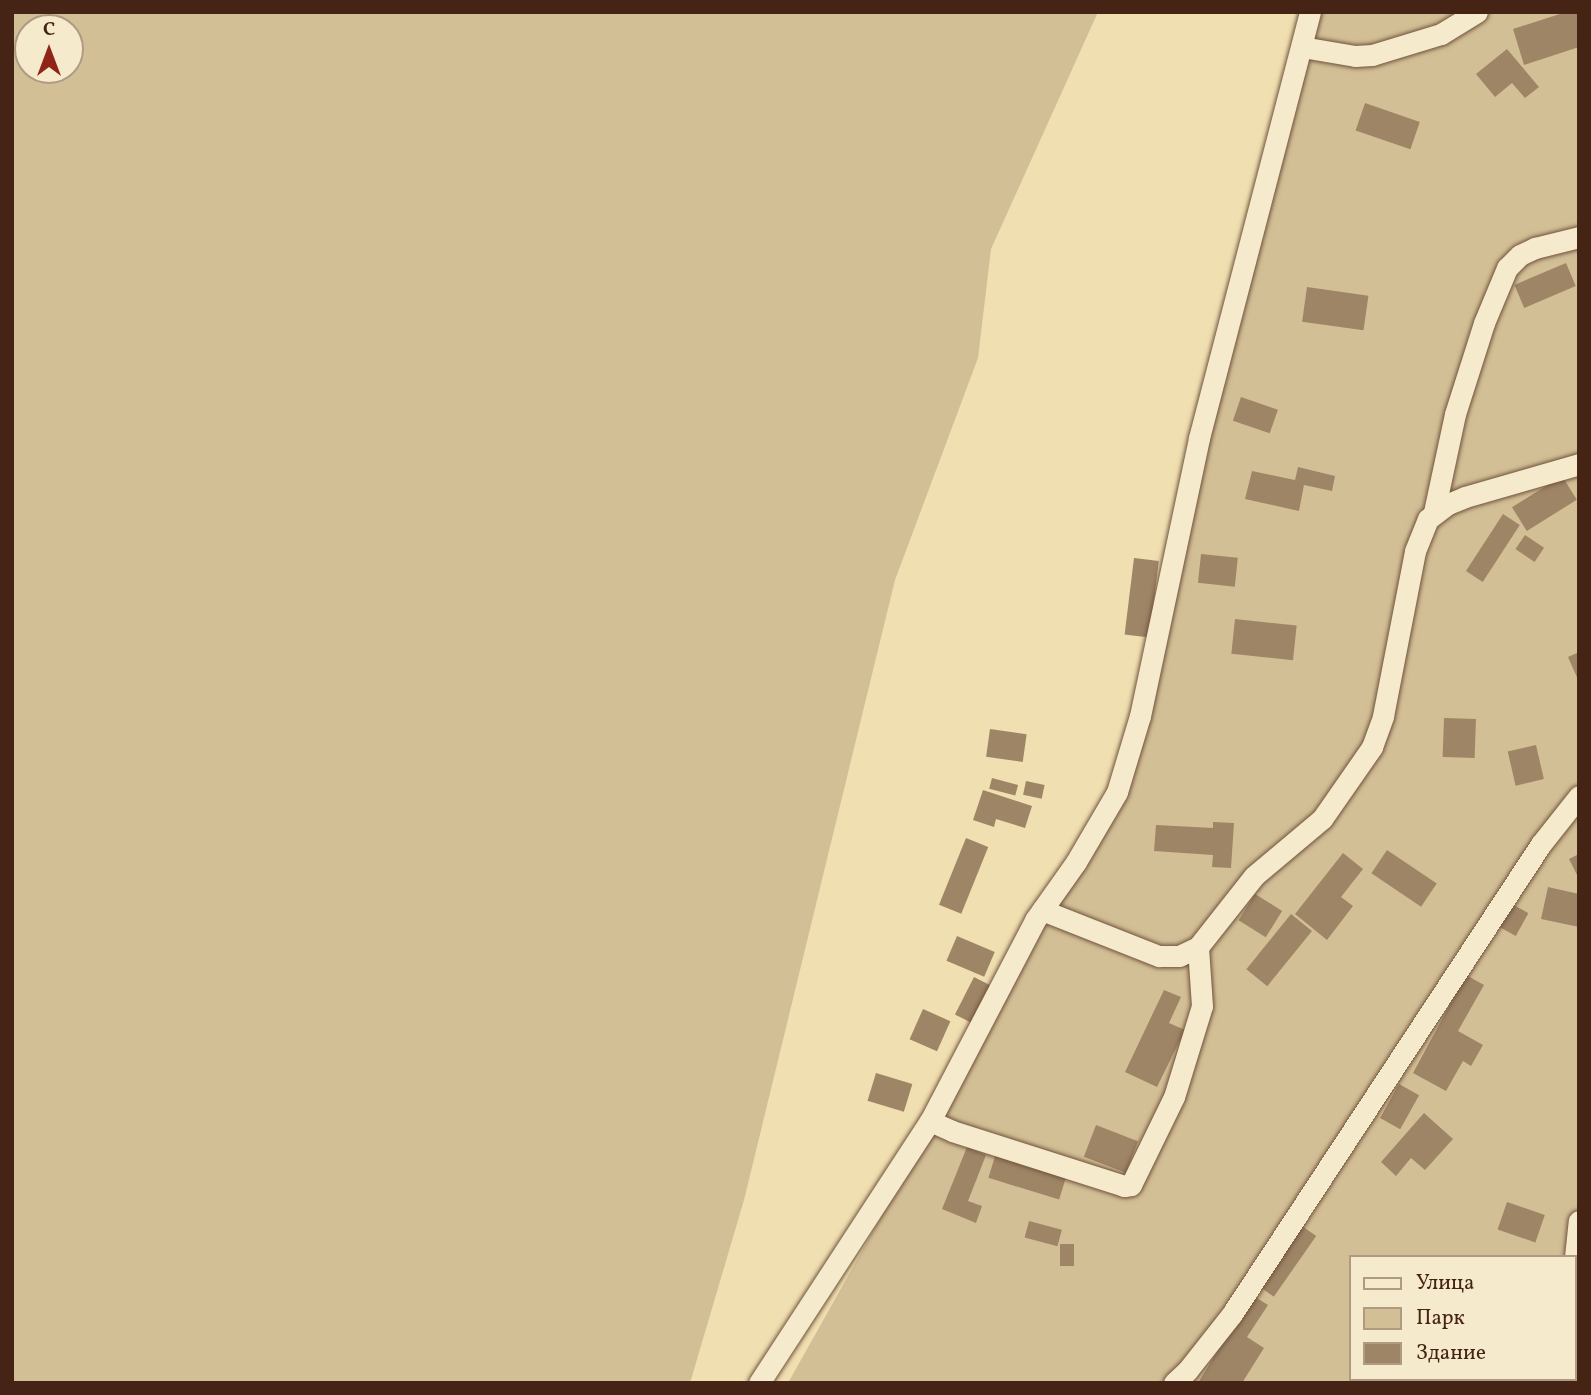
<!DOCTYPE html>
<html>
<head>
<meta charset="utf-8">
<style>
	body { margin:0 }
	#map { position:relative; width:1591px; height:1395px; overflow:hidden; background:#f0dfb1; font-family:Vollkorn,serif }
	div>[style] { position:absolute }
	.green>* { inset:0; background:#d3bf96 }
	.building>* { inset:0; background:#9e8566; transform-origin:0 0 }
	.roads { filter:drop-shadow(0 0 2px #70533c) drop-shadow(0 0 2px #70533c) }
	.minor>* { height:21px; margin:-10.5px; padding:0 10.5px; transform-origin:10.5px; border-radius:10.5px; background:#f5eacc }
	span { translate:-50% -50%; white-space:nowrap; text-align:center; line-height:1.15; -webkit-text-stroke:6px #f5eacc; paint-order:stroke }
	.frame { position:absolute; inset:0; border:14px solid #462415; pointer-events:none }
	.legend { position:absolute; left:1349px; top:1255px; width:228px; height:126px; box-sizing:border-box; background:#f5eacc; border:2px solid #af9b83; margin:0; padding:9px 12px; list-style:none; font-size:21px; color:#462415 }
	.legend li { display:flex; align-items:center; gap:14px; height:35px }
	.legend b { width:35px; border:2px solid #af9b83 }
	.north { position:absolute; left:14px; top:14px; width:70px; height:70px; box-sizing:border-box; background:#f5eacc; border:2px solid #af9b83; border-radius:50%; rotate:0deg; font-size:19px; font-weight:700; line-height:28px; text-align:center; color:#462415 }
	.north::after { content:''; display:block; margin:auto; width:24px; height:32px; background:#8f2418; clip-path:polygon(50% 0,100% 100%,50% 72%,0 100%) }
</style>
</head>
<body>
<div id="map">
	<div class="green">
		<i style="clip-path:polygon(evenodd,12px 12px,1098px 12px,991px 249px,978px 358px,895px 580px,744px 1200px,690px 1383px,12px 1383px,12px 12px,28px 28px,70px 28px,70px 70px,28px 70px,28px 28px)"></i>
		<i style="clip-path:polygon(evenodd,1313px 12px,1579px 12px,1579px 1383px,788px 1383px,1051px 914px,1121px 803px,1164px 609px,1313px 12px,1351px 1257px,1575px 1257px,1575px 1379px,1351px 1379px,1351px 1257px)"></i>
	</div>
	<div class="building">
		<i style="clip-path:polygon(1566px 12px,1577px 12px,1579px 47px,1524px 65px,1513px 29px)"></i>
		<i style="clip-path:polygon(1507px 49px,1539px 87px,1525px 98px,1512px 83px,1495px 97px,1476px 74px)"></i>
		<i style="left:1365px;top:103px;width:58px;height:29px;rotate:19deg"></i>
		<i style="left:1566px;top:263px;width:25px;height:56px;rotate:67deg"></i>
		<i style="left:1307px;top:287px;width:62px;height:35px;rotate:8deg"></i>
		<i style="left:1241px;top:397px;width:39px;height:25px;rotate:19deg"></i>
		<i style="clip-path:polygon(1298px 467px,1335px 476px,1332px 491px,1304px 485px,1299px 511px,1245px 499px,1252px 471px,1295px 480px)"></i>
		<i style="left:1562px;top:476px;width:28px;height:59px;rotate:58deg"></i>
		<i style="left:1503px;top:514px;width:20px;height:68px;rotate:33deg"></i>
		<i style="left:1525px;top:535px;width:23px;height:17px;rotate:34deg"></i>
		<i style="left:1201px;top:554px;width:37px;height:29px;rotate:6deg"></i>
		<i style="left:1134px;top:558px;width:25px;height:77px;rotate:7deg"></i>
		<i style="left:1235px;top:619px;width:62px;height:35px;rotate:6deg"></i>
		<i style="clip-path:polygon(1579px 652px,1579px 682px,1568px 657px)"></i>
		<i style="left:1444px;top:718px;width:32px;height:39px;rotate:2deg"></i>
		<i style="left:990px;top:729px;width:37px;height:28px;rotate:8deg"></i>
		<i style="left:1536px;top:745px;width:35px;height:29px;rotate:77deg"></i>
		<i style="left:992px;top:778px;width:27px;height:11px;rotate:15deg"></i>
		<i style="left:1026px;top:781px;width:19px;height:14px;rotate:12deg"></i>
		<i style="clip-path:polygon(983px 790px,1032px 806px,1025px 828px,996px 819px,994px 827px,973px 820px)"></i>
		<i style="clip-path:polygon(1213px 822px,1234px 823px,1231px 868px,1212px 867px,1213px 855px,1154px 851px,1156px 825px,1213px 828px)"></i>
		<i style="left:966px;top:838px;width:24px;height:72px;rotate:22deg"></i>
		<i style="left:1387px;top:850px;width:60px;height:28px;rotate:34deg"></i>
		<i style="clip-path:polygon(1343px 853px,1363px 869px,1341px 897px,1353px 906px,1327px 940px,1295px 914px)"></i>
		<i style="clip-path:polygon(1579px 854px,1579px 879px,1569px 859px)"></i>
		<i style="clip-path:polygon(1548px 887px,1579px 894px,1579px 927px,1541px 919px)"></i>
		<i style="left:1255px;top:894px;width:32px;height:31px;rotate:32deg"></i>
		<i style="left:1510px;top:903px;width:21px;height:26px;rotate:29deg"></i>
		<i style="left:1291px;top:914px;width:27px;height:71px;rotate:39deg"></i>
		<i style="left:957px;top:936px;width:41px;height:27px;rotate:23deg"></i>
		<i style="clip-path:polygon(1466px 975px,1484px 985px,1458px 1031px,1483px 1045px,1471px 1066px,1463px 1061px,1446px 1091px,1413px 1073px)"></i>
		<i style="left:974px;top:977px;width:22px;height:42px;rotate:27deg"></i>
		<i style="clip-path:polygon(1164px 990px,1181px 997px,1169px 1023px,1185px 1030px,1157px 1087px,1125px 1072px)"></i>
		<i style="left:923px;top:1009px;width:30px;height:33px;rotate:24deg"></i>
		<i style="left:876px;top:1073px;width:38px;height:29px;rotate:17deg"></i>
		<i style="left:1399px;top:1084px;width:23px;height:39px;rotate:29deg"></i>
		<i style="clip-path:polygon(1424px 1113px,1453px 1139px,1425px 1170px,1411px 1158px,1396px 1176px,1381px 1162px)"></i>
		<i style="left:1096px;top:1125px;width:45px;height:34px;rotate:21deg"></i>
		<i style="clip-path:polygon(967px 1147px,986px 1155px,968px 1201px,982px 1206px,976px 1223px,942px 1209px)"></i>
		<i style="left:996px;top:1153px;width:74px;height:26px;rotate:17deg"></i>
		<i style="left:1507px;top:1202px;width:40px;height:29px;rotate:19deg"></i>
		<i style="left:1029px;top:1221px;width:34px;height:17px;rotate:15deg"></i>
		<i style="left:1299px;top:1224px;width:21px;height:74px;rotate:35deg"></i>
		<i style="left:1060px;top:1244px;width:14px;height:22px"></i>
		<i style="clip-path:polygon(1252px 1295px,1268px 1305px,1247px 1337px,1264px 1348px,1242px 1383px,1198px 1383px)"></i>
	</div>
	<div class="roads">
		<div class="minor">
			<i style="left:1302px;top:47px;width:54px;rotate:9.6deg"></i>
			<i style="left:1355px;top:56px;width:17px;rotate:-3deg"></i>
			<i style="left:1372px;top:55px;width:72px;rotate:-16.9deg"></i>
			<i style="left:1441px;top:34px;width:42px;rotate:-31.4deg"></i>
			<i style="left:1434px;top:512px;width:100px;rotate:-77.9deg"></i>
			<i style="left:1455px;top:414px;width:96px;rotate:-72.3deg"></i>
			<i style="left:1484px;top:323px;width:60px;rotate:-67.3deg"></i>
			<i style="left:1507px;top:268px;width:18px;rotate:-45deg"></i>
			<i style="left:1520px;top:255px;width:17px;rotate:-25deg"></i>
			<i style="left:1535px;top:248px;width:45px;rotate:-14deg"></i>
			<i style="left:1042px;top:910px;width:126px;rotate:21.5deg"></i>
			<i style="left:1159px;top:956px;width:20px"></i>
			<i style="left:1179px;top:956px;width:21px;rotate:-25deg"></i>
			<i style="left:1198px;top:947px;width:90px;rotate:-51.7deg"></i>
			<i style="left:1254px;top:876px;width:89px;rotate:-40deg"></i>
			<i style="left:1322px;top:819px;width:88px;rotate:-55.2deg"></i>
			<i style="left:1372px;top:747px;width:33px;rotate:-70deg"></i>
			<i style="left:1383px;top:716px;width:168px;rotate:-79deg"></i>
			<i style="left:1415px;top:551px;width:35px;rotate:-68deg"></i>
			<i style="left:1428px;top:519px;width:25px;rotate:-37deg"></i>
			<i style="left:1448px;top:504px;width:18px;rotate:-22deg"></i>
			<i style="left:1465px;top:497px;width:119px;rotate:-16.1deg"></i>
			<i style="left:930px;top:1121px;width:24px;rotate:24deg"></i>
			<i style="left:952px;top:1131px;width:181px;rotate:17.7deg"></i>
			<i style="left:1124px;top:1186px;width:7px;rotate:-8deg"></i>
			<i style="left:1131px;top:1185px;width:98px;rotate:-64deg"></i>
			<i style="left:1174px;top:1097px;width:95px;rotate:-72.9deg"></i>
			<i style="left:1202px;top:1006px;width:59px;rotate:-93.9deg"></i>
			<i style="left:1575px;top:1257px;width:36px;rotate:-84deg"></i>
			<i style="left:759px;top:1383px;width:313px;rotate:-56.9deg"></i>
			<i style="left:930px;top:1121px;width:227px;rotate:-62.4deg"></i>
			<i style="left:1035px;top:920px;width:71px;rotate:-54.7deg"></i>
			<i style="left:1076px;top:862px;width:81px;rotate:-59.6deg"></i>
			<i style="left:1117px;top:792px;width:79px;rotate:-73.2deg"></i>
			<i style="left:1140px;top:716px;width:284px;rotate:-78deg"></i>
			<i style="left:1199px;top:438px;width:440px;rotate:-75.4deg"></i>
			<i style="left:1174px;top:1383px;width:18px;rotate:-43deg"></i>
			<i style="left:1187px;top:1371px;width:73px;rotate:-51.7deg"></i>
			<i style="left:1232px;top:1314px;width:562px;rotate:-56.68deg"></i>
			<i style="left:1541px;top:844px;width:61px;rotate:-51.6deg"></i>
			<i style="left:1573px;top:1383px;width:7px;rotate:-34deg"></i>
		</div>
	</div>
	<div class="frame"></div>
	<ul class="legend">
	<li><b style="height:9px;background:#f5eacc"></b>Улица</li>
	<li><b style="height:19px;background:#d3bf96"></b>Парк</li>
	<li><b style="height:19px;background:#9e8566"></b>Здание</li>
	</ul>
	<div class="north">С</div>
</div>
</body>
</html>
